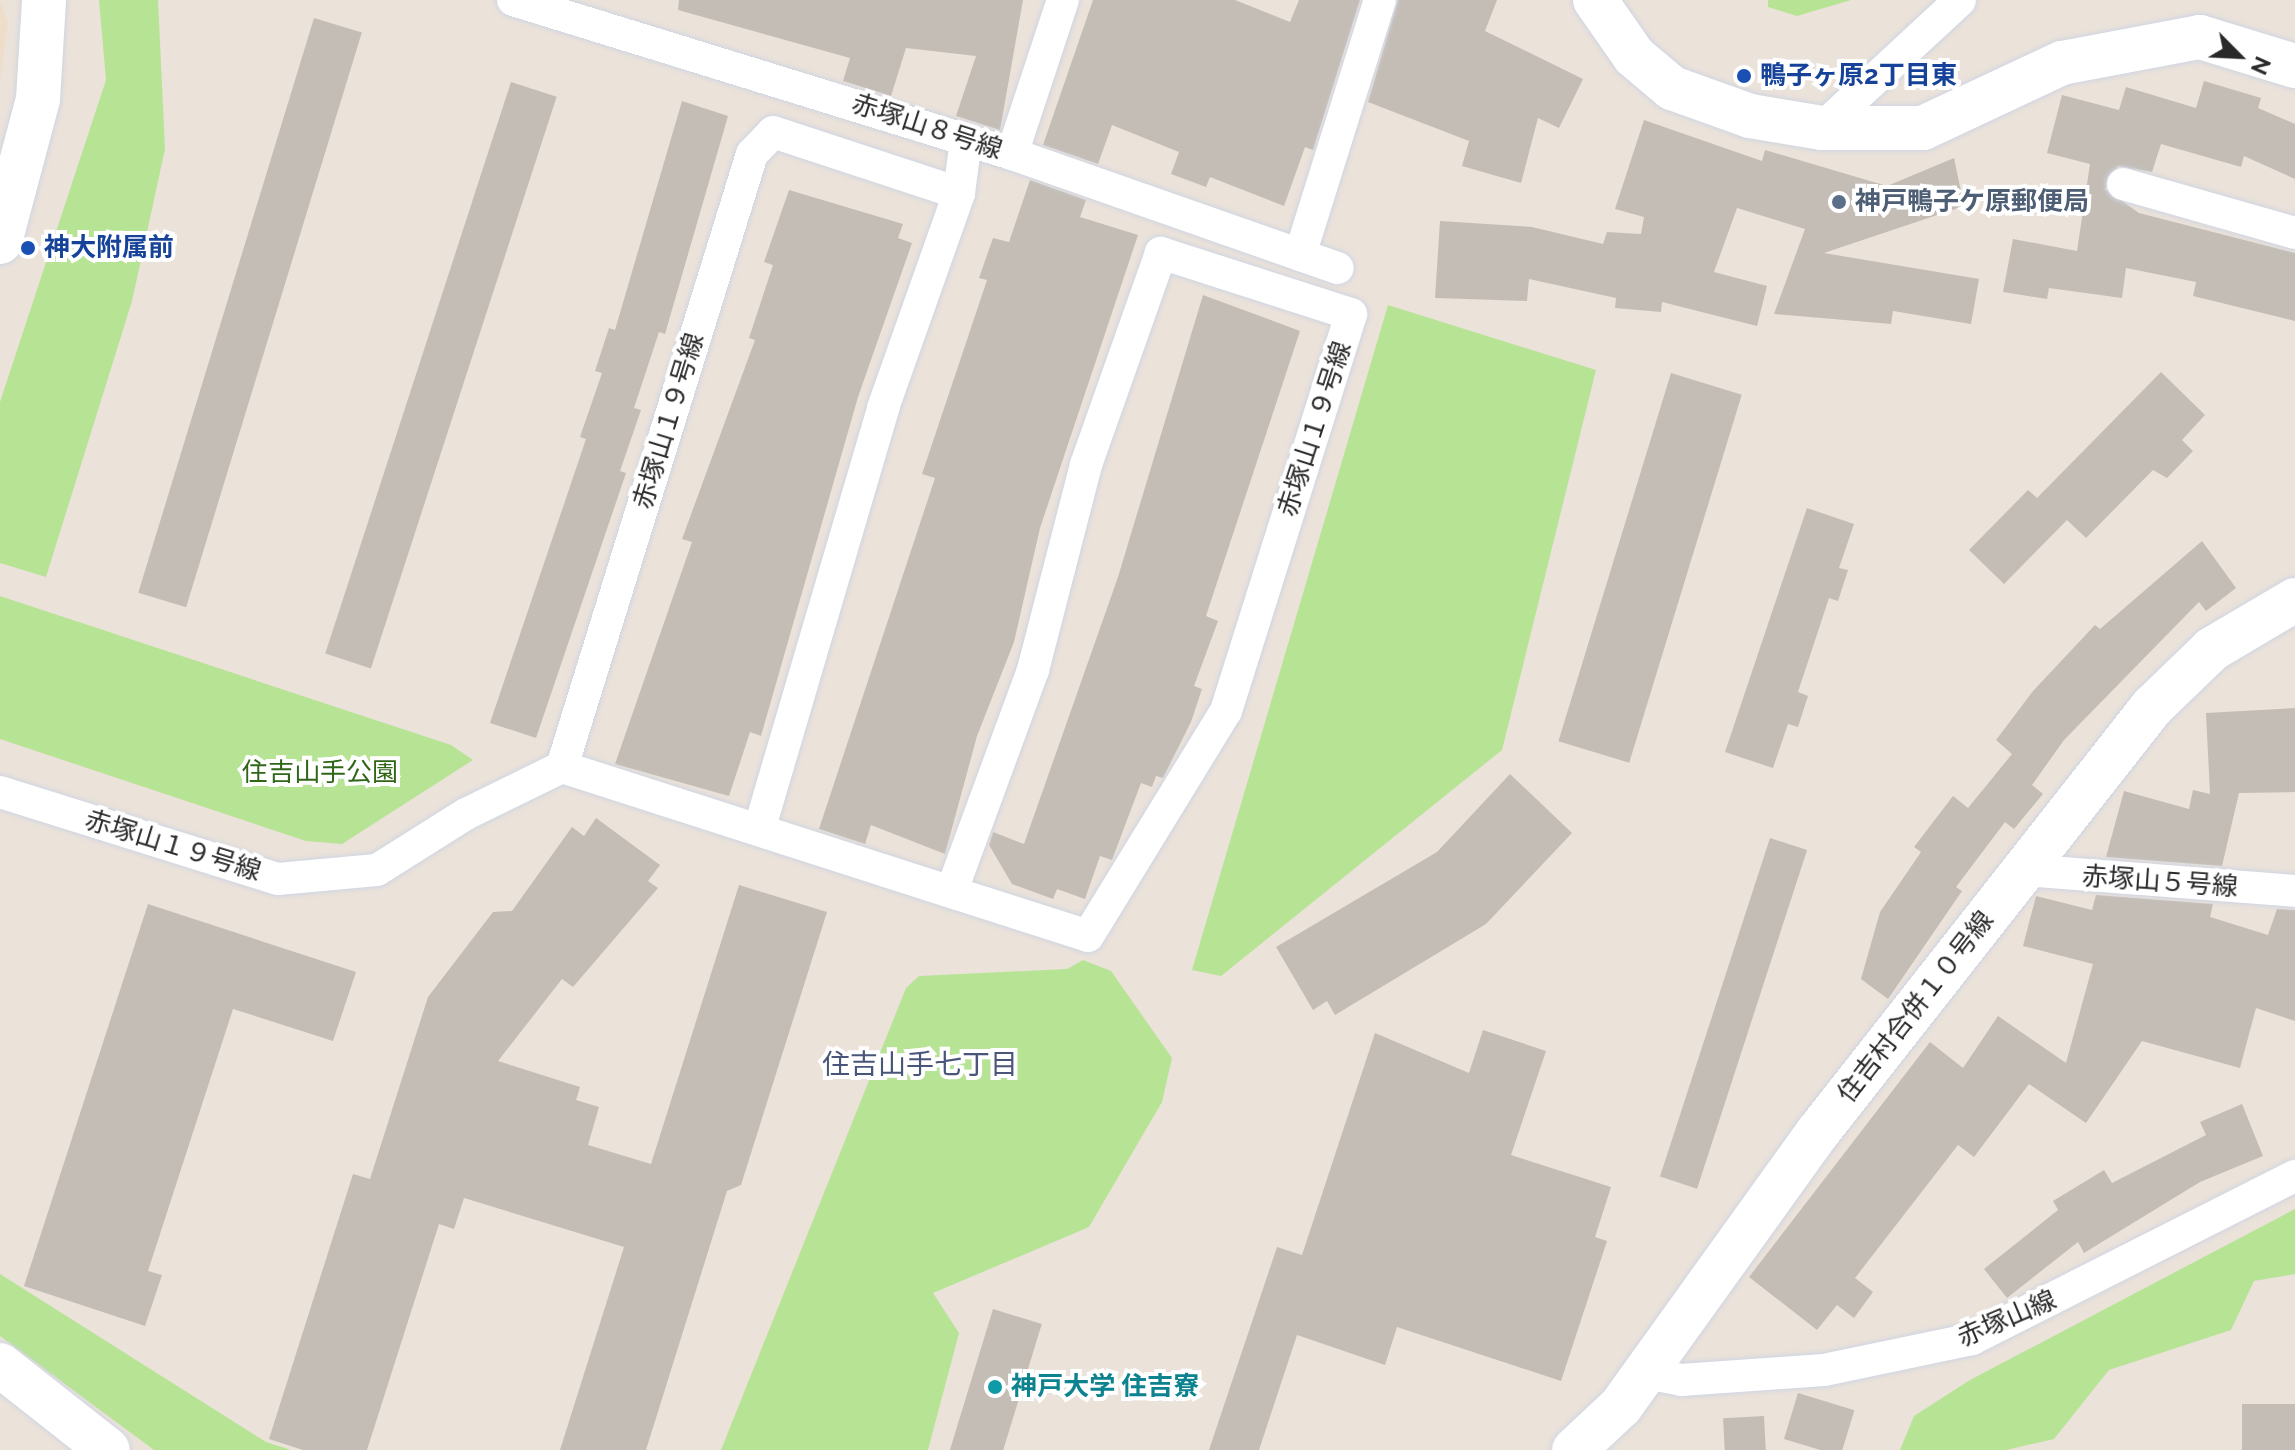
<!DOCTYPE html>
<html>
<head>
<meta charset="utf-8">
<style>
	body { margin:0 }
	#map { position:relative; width:2295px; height:1450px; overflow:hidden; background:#ebe2da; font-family:Raleway,"Noto Sans JP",sans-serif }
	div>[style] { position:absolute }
	.education>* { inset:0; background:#eedec9 }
	.green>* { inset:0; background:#b7e395 }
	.building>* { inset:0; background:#c4bdb6; transform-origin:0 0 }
	.roads { filter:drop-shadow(0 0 2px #cfd5e2) drop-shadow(0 0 2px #cfd5e2) }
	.street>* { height:32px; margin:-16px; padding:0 16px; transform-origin:16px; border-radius:16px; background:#fff }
	.secondary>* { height:44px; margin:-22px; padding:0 22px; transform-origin:22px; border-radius:22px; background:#fff }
	.dots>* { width:22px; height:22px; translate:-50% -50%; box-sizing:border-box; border:4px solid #fff; border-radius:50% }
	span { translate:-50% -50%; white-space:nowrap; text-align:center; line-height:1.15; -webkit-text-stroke:8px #fff; paint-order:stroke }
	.transit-label { font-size:26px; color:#164399; font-weight:700 }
	.left { translate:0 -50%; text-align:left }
	.street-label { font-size:26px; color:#292929 }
	.service-label { font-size:26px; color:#4e5e75; font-weight:700 }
	.park-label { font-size:26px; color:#306618 }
	.culture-label { font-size:26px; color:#0d838f; font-weight:700 }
	.neighbourhood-label { font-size:28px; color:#49567a }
	.north { position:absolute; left:2199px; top:16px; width:80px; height:80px; -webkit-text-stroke:6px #fff; paint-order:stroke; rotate:114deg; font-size:22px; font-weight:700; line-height:32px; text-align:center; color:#292929 }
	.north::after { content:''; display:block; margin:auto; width:28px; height:36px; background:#292929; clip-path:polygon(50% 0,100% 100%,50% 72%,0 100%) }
</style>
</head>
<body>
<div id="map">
	<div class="education">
		<i style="clip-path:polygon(0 0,8px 23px,0 81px)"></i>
	</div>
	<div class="green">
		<i style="clip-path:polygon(99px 0,158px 0,165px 149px,132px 301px,46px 577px,0 563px,0 402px,106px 80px)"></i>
		<i style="clip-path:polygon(1768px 0,1851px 0,1797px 16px,1768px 7px)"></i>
		<i style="clip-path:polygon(1388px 305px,1596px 370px,1502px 750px,1221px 976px,1192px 970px)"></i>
		<i style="clip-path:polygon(0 596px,451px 745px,473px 760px,342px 844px,306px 841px,0 739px)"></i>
		<i style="clip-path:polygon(1083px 960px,1111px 971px,1172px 1058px,1162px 1102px,1089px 1227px,933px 1293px,959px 1333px,928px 1450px,721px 1450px,906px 988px,919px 976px,1067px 969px)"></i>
		<i style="clip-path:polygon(2295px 1209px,2295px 1274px,2254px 1281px,2231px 1330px,2109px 1370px,2054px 1439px,2006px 1450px,1900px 1450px,1914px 1416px,1970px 1380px)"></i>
		<i style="clip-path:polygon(0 1274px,266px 1442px,291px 1450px,154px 1450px,0 1336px)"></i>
	</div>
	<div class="building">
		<i style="clip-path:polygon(679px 0,1023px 0,1000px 130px,956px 116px,976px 56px,906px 48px,891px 96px,843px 81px,850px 58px,678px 10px)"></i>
		<i style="clip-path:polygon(1093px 0,1235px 0,1290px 22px,1299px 0,1360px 0,1313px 150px,1305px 147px,1284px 206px,1210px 177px,1206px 187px,1171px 174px,1179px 152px,1112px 125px,1098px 164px,1043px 145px)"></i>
		<i style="clip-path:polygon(1398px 0,1497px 0,1485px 31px,1583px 79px,1559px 128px,1538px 118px,1521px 183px,1462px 166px,1469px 141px,1368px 102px)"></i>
		<i style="left:314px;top:18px;width:50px;height:601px;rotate:17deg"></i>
		<i style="clip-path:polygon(2204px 81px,2261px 98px,2258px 108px,2295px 124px,2295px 179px,2244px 156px,2241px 167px,2161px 144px,2152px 172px,2118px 166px,2105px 189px,2139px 213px,2295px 253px,2295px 321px,2193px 296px,2196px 282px,2126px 268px,2122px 298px,2049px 288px,2047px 299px,2003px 292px,2013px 239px,2077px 251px,2090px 164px,2047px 153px,2062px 95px,2119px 110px,2126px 87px,2196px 108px)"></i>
		<i style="left:511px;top:82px;width:48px;height:601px;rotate:18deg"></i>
		<i style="clip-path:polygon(682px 101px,728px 116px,665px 334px,659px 332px,634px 408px,641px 410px,620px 471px,626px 473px,536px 738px,490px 723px,586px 439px,580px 437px,602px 373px,595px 371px,609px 328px,615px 330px)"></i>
		<i style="clip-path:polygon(1644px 120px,1762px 161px,1765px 150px,1887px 186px,1954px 158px,1964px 206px,1824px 253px,1979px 279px,1971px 324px,1893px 311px,1891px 324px,1774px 314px,1805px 229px,1737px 208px,1714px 272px,1767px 286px,1757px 326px,1662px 302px,1661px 312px,1615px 308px,1616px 298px,1529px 279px,1527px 301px,1435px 298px,1440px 221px,1532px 227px,1603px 244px,1607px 232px,1641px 234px,1644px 217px,1615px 209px)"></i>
		<i style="clip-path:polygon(1030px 180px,1086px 200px,1080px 217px,1138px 235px,1040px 528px,1014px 642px,977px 736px,945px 854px,871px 825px,865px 844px,819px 829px,935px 478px,922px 474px,987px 280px,979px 278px,993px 238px,1009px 242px)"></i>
		<i style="clip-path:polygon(789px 190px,903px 224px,898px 238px,912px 243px,858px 397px,761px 736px,750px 732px,729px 796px,615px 764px,692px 542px,682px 539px,755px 340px,749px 338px,773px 265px,764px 262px)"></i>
		<i style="clip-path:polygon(1203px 295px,1300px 331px,1206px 616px,1218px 621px,1194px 686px,1202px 689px,1191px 722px,1163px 778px,1156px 776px,1152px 787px,1141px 783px,1112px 860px,1100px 856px,1085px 899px,1057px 889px,1053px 899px,1012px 884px,989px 845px,993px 832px,1024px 844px,1118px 577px)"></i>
		<i style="clip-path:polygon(2161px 372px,2205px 415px,2182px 440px,2193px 451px,2167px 478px,2153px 470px,2086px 538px,2067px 520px,2004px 584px,1969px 550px,2028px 490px,2037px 498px)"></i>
		<i style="left:1671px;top:373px;width:74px;height:385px;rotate:17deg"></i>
		<i style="clip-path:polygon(1807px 508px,1854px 524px,1839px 568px,1848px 570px,1838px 601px,1829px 598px,1798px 692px,1808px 696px,1798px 727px,1788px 724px,1773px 768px,1725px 752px)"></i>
		<i style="clip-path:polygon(2202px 541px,2236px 588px,2206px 611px,2199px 602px,2064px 740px,2032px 785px,2043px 794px,2014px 829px,2005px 822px,1956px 887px,1962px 891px,1888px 999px,1861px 979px,1880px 912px,1921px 852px,1914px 847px,1953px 796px,1968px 808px,2012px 754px,1996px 740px,2033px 691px,2095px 625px,2100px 629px)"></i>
		<i style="clip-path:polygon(2295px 708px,2295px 792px,2239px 793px,2222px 866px,2106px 857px,2124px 791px,2189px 809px,2193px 790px,2210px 794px,2206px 713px)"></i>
		<i style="clip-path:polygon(1510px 774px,1572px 833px,1486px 924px,1335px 1015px,1327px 1001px,1313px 1010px,1276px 947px,1437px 852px)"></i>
		<i style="clip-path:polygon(596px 818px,660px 865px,648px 881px,658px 888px,573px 987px,562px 979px,498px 1061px,580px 1087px,576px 1100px,599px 1107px,588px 1145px,651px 1164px,739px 885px,827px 912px,741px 1185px,727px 1191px,646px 1450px,560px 1450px,624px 1247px,464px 1198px,454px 1229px,439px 1224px,367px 1450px,303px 1450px,269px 1439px,353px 1174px,370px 1179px,428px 997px,493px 912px,512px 911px,572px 827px,584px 836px)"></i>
		<i style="left:1770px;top:838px;width:39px;height:356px;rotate:18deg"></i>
		<i style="clip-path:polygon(2096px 895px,2213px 904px,2210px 917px,2268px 935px,2277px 909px,2295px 910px,2295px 1021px,2256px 1008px,2240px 1068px,2142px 1041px,2086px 1123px,2029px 1084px,1974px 1157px,1958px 1145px,1855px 1278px,1873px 1292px,1854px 1318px,1837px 1305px,1817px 1330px,1749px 1277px,1930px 1042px,1963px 1068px,1998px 1016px,2066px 1063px,2093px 964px,2023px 946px,2036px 896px,2092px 910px)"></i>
		<i style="clip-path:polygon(148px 904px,356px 972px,333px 1041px,233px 1009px,148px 1271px,162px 1275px,145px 1326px,24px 1286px)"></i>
		<i style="clip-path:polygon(1483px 1030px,1546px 1051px,1511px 1155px,1611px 1187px,1595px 1237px,1607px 1241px,1561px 1381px,1397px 1327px,1385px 1365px,1297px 1335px,1259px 1450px,1209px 1450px,1277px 1247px,1302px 1255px,1375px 1033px,1469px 1073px)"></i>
		<i style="clip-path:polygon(2242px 1104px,2263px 1156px,2200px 1182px,2084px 1253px,2078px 1242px,2007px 1298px,1984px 1269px,2058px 1210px,2053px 1201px,2104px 1170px,2112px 1183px,2206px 1135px,2200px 1122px)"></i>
		<i style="left:993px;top:1309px;width:51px;height:148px;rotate:17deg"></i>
		<i style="left:1798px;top:1393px;width:59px;height:48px;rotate:17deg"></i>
		<i style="left:2295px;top:1404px;width:46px;height:53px;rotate:90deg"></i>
		<i style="left:1764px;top:1416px;width:34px;height:41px;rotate:87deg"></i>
	</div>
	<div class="roads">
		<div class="street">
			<i style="left:513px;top:0;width:522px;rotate:17.15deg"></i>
			<i style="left:1012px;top:154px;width:345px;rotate:19.3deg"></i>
			<i style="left:1822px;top:128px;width:188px;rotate:-42.8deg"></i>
			<i style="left:1012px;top:154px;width:162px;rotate:-71.7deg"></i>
			<i style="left:2123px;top:184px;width:179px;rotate:15.9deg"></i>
			<i style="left:1300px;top:255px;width:267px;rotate:-72.6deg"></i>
			<i style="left:562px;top:767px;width:642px;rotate:-72.78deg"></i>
			<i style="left:752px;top:154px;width:30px;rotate:-46deg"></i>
			<i style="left:773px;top:132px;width:196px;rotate:18.2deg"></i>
			<i style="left:0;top:792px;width:291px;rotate:17.4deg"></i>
			<i style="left:278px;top:879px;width:99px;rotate:-5.2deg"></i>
			<i style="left:377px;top:870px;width:105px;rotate:-32.2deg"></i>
			<i style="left:466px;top:814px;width:107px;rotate:-26.1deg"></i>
			<i style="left:562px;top:767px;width:552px;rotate:17.81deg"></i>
			<i style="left:1088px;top:936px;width:264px;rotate:-58.5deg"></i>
			<i style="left:1226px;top:711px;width:416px;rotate:-72.5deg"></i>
			<i style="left:1351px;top:314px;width:200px;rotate:-162.2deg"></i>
			<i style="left:1161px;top:253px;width:225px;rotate:109.5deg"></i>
			<i style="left:1086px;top:465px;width:212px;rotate:104.5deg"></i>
			<i style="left:1033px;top:670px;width:234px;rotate:110.2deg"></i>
			<i style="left:760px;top:827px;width:437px;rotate:-73.6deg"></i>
			<i style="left:883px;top:408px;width:228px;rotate:-70.5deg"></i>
			<i style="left:959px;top:193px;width:53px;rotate:-82.5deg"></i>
			<i style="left:2024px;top:870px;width:272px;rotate:4.4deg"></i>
			<i style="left:1646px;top:1373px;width:36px;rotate:11deg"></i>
			<i style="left:1681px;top:1380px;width:143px;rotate:-4deg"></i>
			<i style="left:1824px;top:1370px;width:151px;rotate:-11.8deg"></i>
			<i style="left:1972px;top:1339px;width:362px;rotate:-26.8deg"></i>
		</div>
		<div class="secondary">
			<i style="left:1595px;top:0;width:68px;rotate:55.1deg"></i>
			<i style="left:1634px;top:56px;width:50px;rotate:40.1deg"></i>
			<i style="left:1672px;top:88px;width:83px;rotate:19.7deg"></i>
			<i style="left:1750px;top:116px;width:73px;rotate:9.5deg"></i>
			<i style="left:1822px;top:128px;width:101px"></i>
			<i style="left:1923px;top:128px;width:153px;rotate:-25.1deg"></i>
			<i style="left:2062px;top:63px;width:140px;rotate:-10.7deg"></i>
			<i style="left:2200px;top:37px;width:99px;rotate:17deg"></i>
			<i style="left:0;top:242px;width:148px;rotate:-75.1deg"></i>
			<i style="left:38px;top:99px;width:99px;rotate:-86.5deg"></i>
			<i style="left:0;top:1365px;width:137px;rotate:38.2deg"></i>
			<i style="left:1574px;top:1450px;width:64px;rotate:-43.1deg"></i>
			<i style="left:1621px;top:1406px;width:337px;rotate:-54.3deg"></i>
			<i style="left:1818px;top:1132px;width:541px;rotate:-51.84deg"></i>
			<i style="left:2152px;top:707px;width:83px;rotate:-44deg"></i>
			<i style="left:2212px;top:649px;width:96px;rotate:-30.6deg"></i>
		</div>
	</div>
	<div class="dots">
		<i style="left:1744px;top:76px;background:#1a4fb4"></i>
		<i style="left:1839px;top:202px;background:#5c6f8a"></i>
		<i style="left:28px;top:248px;background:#1a4fb4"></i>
		<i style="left:995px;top:1387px;background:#0f9aa8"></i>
	</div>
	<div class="transit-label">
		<span class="left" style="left:1760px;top:76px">鴨子ヶ原2丁目東</span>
		<span class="left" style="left:44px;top:248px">神大附属前</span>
	</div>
	<div class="street-label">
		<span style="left:927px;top:127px;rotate:18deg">赤塚山８号線</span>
		<span style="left:669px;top:421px;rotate:-73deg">赤塚山１９号線</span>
		<span style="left:1315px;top:429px;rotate:-72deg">赤塚山１９号線</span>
		<span style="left:173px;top:846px;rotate:17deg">赤塚山１９号線</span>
		<span style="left:2160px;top:882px;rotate:4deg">赤塚山５号線</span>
		<span style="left:1916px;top:1007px;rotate:-52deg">住吉村合併１０号線</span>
		<span style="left:2007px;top:1319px;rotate:-23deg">赤塚山線</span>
	</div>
	<div class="service-label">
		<span class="left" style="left:1855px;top:202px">神戸鴨子ケ原郵便局</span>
	</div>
	<div class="park-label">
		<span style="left:320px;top:773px">住吉山手公園</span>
	</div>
	<div class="culture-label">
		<span class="left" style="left:1011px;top:1387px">神戸大学 住吉寮</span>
	</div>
	<div class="neighbourhood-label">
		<span style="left:920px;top:1065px">住吉山手七丁目</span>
	</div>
	<div class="north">N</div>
</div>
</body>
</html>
